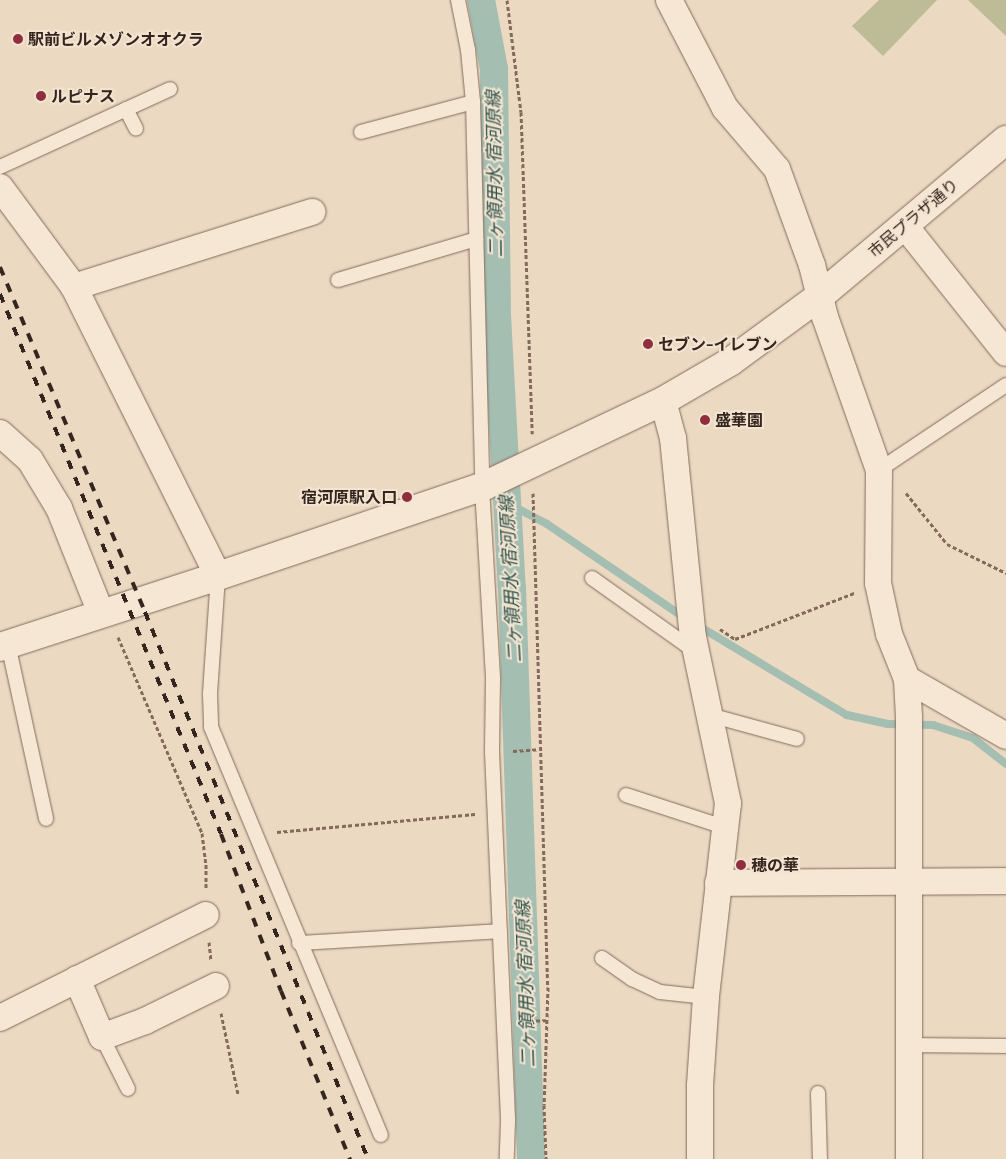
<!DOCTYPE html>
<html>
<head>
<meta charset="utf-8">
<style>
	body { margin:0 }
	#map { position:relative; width:1006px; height:1159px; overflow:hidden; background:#ebd9c2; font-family:Lora,"Noto Sans JP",serif }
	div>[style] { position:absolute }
	.cemetery>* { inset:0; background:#bdbc96 }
	.stream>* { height:8px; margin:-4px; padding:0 4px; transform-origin:4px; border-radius:4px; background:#a4beb2 }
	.canal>* { height:28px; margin:-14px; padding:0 14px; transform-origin:14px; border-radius:14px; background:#a4beb2 }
	.path>* { height:3px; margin-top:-1.5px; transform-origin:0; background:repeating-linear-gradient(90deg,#836a5b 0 4px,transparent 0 6.5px) }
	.roads { filter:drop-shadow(0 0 1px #836a5b) drop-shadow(0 0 1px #836a5b) }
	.lane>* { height:14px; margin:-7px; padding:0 7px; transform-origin:7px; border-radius:7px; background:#f6e7d5 }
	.street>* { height:26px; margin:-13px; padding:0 13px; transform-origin:13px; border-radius:13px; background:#f6e7d5 }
	.secondary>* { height:28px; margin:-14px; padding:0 14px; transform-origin:14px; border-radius:14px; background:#f6e7d5 }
	.rail>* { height:4px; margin-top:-2px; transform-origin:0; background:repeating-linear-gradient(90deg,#34251e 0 9px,transparent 0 18px) }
	.dots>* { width:14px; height:14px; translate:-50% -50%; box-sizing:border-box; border:2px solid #f3e4d1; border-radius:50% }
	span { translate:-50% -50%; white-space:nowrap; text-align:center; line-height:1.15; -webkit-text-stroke:4px #f3e4d1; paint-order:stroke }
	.poi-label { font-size:16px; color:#34251e; font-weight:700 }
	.left { translate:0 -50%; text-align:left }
	.right { translate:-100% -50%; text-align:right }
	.street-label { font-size:16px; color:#34251e }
	.water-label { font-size:18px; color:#2e534b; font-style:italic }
</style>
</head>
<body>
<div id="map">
	<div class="cemetery">
		<i style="clip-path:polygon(879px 0,937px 0,883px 56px,852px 26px)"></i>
		<i style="clip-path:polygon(968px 0,1006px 0,1006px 36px)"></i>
	</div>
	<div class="stream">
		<i style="left:509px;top:504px;width:43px;rotate:27.8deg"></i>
		<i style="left:547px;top:524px;width:167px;rotate:34.3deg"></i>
		<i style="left:697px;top:625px;width:175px;rotate:31deg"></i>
		<i style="left:847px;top:715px;width:42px;rotate:12.4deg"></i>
		<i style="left:888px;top:724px;width:45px;rotate:1.3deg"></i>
		<i style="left:933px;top:725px;width:42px;rotate:18deg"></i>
		<i style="left:973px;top:738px;width:42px;rotate:38.2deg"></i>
	</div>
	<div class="canal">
		<i style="left:481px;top:0;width:70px;rotate:79.3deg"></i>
		<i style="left:494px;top:69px;width:246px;rotate:89.3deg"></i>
		<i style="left:497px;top:315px;width:273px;rotate:86.9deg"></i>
		<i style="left:512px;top:588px;width:571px;rotate:88.09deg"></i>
	</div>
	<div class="path">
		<i style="left:507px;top:0;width:113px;rotate:82.9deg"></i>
		<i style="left:521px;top:112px;width:322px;rotate:88deg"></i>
		<i style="left:533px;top:493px;width:494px;rotate:88.3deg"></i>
		<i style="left:548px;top:987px;width:118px;rotate:91.9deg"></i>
		<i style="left:544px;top:1105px;width:54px;rotate:87.9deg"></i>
		<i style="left:906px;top:493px;width:65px;rotate:51.2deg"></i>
		<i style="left:947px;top:544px;width:66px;rotate:26.2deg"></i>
		<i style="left:720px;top:629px;width:18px;rotate:34deg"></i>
		<i style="left:735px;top:639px;width:128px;rotate:-21.1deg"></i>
		<i style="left:118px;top:637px;width:213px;rotate:66.8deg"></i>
		<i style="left:202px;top:833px;width:31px;rotate:83deg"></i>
		<i style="left:206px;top:864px;width:24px;rotate:90deg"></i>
		<i style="left:513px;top:751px;width:26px;rotate:-4deg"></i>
		<i style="left:277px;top:832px;width:199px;rotate:-5.2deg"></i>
		<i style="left:209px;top:942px;width:19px;rotate:84deg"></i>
		<i style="left:221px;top:1013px;width:83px;rotate:78.1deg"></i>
		<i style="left:523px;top:1021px;width:24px;rotate:-2deg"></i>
	</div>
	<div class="roads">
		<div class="lane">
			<i style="left:458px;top:0;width:51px;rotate:78.7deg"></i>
			<i style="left:468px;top:50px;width:52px;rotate:84.5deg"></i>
			<i style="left:473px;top:102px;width:402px;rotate:88.6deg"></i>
			<i style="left:483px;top:504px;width:175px;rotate:86.7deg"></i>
			<i style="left:493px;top:679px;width:73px;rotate:90.8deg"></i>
			<i style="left:492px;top:752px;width:369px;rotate:87.5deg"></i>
			<i style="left:508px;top:1121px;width:38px;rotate:92deg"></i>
			<i style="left:126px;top:109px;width:22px;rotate:63deg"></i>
			<i style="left:361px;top:132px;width:116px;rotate:-15deg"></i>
			<i style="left:0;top:167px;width:187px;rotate:-24.6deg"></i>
			<i style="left:338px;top:280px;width:144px;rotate:-16.5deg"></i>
			<i style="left:879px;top:470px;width:153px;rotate:-33.8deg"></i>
			<i style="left:218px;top:576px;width:118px;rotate:93.9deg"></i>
			<i style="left:210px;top:694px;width:33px;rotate:88deg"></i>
			<i style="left:211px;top:727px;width:442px;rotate:67.4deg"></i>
			<i style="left:592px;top:578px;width:128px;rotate:35.4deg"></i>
			<i style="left:8px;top:644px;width:179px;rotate:77.7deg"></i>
			<i style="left:710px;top:715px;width:90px;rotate:15.4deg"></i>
			<i style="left:626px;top:795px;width:103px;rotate:18.1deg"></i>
			<i style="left:299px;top:943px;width:201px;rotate:-3.4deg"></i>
			<i style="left:602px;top:958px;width:37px;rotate:35deg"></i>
			<i style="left:632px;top:979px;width:31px;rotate:25deg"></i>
			<i style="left:660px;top:992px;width:46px;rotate:6.2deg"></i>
			<i style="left:102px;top:1037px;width:58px;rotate:63.4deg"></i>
			<i style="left:909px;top:1045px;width:97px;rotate:0.6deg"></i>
			<i style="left:818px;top:1093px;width:66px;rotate:88.3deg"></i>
		</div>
		<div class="street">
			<i style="left:669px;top:0;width:122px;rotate:62.6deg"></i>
			<i style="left:725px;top:108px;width:80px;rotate:49.6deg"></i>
			<i style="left:777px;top:169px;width:102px;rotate:70deg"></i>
			<i style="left:812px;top:265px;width:54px;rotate:76deg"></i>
			<i style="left:825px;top:317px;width:162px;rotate:70.6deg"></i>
			<i style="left:879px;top:470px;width:113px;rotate:90.5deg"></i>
			<i style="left:878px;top:583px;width:52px;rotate:77.8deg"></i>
			<i style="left:889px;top:634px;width:48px;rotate:68.2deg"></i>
			<i style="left:907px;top:679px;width:38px;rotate:87deg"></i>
			<i style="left:909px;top:717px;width:442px;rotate:90deg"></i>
			<i style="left:0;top:187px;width:124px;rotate:53.5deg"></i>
			<i style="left:74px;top:287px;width:323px;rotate:63.5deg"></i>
			<i style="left:905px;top:226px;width:162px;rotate:51.5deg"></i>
			<i style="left:74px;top:287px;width:250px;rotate:-17.5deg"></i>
			<i style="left:663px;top:401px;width:38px;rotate:75deg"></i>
			<i style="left:673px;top:438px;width:200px;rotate:84.3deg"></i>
			<i style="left:693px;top:637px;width:170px;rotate:78.1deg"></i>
			<i style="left:728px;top:803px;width:195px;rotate:96.5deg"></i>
			<i style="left:706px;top:997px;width:89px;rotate:93.9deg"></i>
			<i style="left:700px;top:1086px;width:73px;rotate:90deg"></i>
			<i style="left:0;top:433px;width:40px;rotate:42deg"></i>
			<i style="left:30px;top:460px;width:56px;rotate:58.9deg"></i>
			<i style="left:59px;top:508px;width:113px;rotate:68.2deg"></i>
			<i style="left:907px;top:679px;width:114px;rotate:29.9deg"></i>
			<i style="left:718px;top:883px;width:288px;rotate:-0.4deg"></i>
			<i style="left:77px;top:979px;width:63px;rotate:66.7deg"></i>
			<i style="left:102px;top:1037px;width:46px;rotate:-20.4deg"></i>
			<i style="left:145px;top:1021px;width:79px;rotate:-26.2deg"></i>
			<i style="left:0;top:1018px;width:230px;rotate:-26.6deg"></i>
		</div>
		<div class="secondary">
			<i style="left:0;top:647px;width:229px;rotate:-18deg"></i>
			<i style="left:218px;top:576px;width:281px;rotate:-18.7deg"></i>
			<i style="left:484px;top:486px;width:198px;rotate:-25.4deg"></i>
			<i style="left:663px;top:401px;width:78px;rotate:-30.2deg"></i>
			<i style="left:730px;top:362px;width:112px;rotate:-36.3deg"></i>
			<i style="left:820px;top:296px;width:243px;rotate:-40deg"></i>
		</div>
	</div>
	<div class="rail">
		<i style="left:0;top:267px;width:374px;rotate:67.2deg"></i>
		<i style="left:145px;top:612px;width:591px;rotate:67.82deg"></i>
		<i style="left:0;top:294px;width:583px;rotate:67.74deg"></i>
		<i style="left:221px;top:834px;width:168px;rotate:69.1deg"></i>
		<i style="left:281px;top:991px;width:182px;rotate:67.7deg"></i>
	</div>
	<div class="dots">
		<i style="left:18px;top:39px;background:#8f2f3e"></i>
		<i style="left:41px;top:96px;background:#8f2f3e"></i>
		<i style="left:648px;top:344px;background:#8f2f3e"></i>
		<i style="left:705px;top:420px;background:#8f2f3e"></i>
		<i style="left:407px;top:497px;background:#8f2f3e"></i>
		<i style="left:741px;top:865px;background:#8f2f3e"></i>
	</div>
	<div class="poi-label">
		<span class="left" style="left:28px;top:39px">駅前ビルメゾンオオクラ</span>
		<span class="left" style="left:51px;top:96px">ルピナス</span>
		<span class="left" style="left:658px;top:344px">セブン-イレブン</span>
		<span class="left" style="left:715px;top:420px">盛華園</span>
		<span class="right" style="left:397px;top:497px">宿河原駅入口</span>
		<span class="left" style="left:751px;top:865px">穂の華</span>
	</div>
	<div class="street-label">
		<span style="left:913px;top:218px;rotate:-40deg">市民プラザ通り</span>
	</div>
	<div class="water-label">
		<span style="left:495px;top:174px;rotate:-91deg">二ヶ領用水 宿河原線</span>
		<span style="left:511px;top:579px;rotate:-93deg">二ヶ領用水 宿河原線</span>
		<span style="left:526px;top:984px;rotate:-92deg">二ヶ領用水 宿河原線</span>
	</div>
</div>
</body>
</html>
